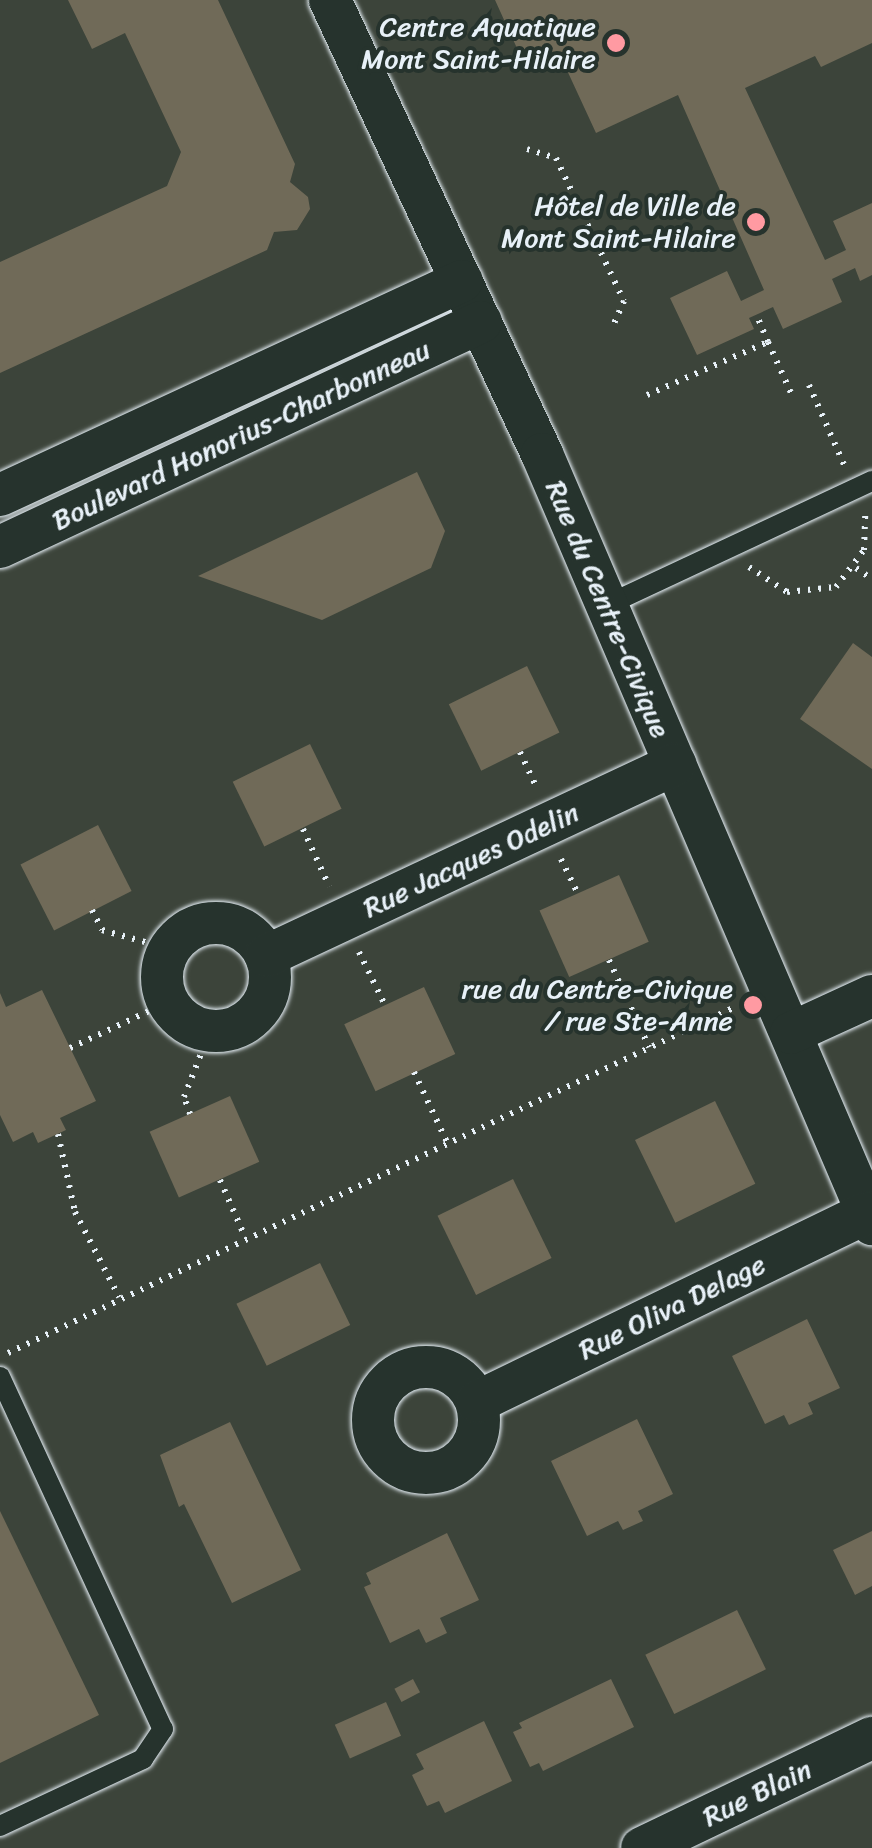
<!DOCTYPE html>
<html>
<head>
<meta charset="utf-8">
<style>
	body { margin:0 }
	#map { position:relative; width:872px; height:1848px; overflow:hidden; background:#3c443a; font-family:Sriracha,sans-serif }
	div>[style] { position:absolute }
	.building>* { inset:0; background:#706a58; transform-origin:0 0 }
	.path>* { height:6px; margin-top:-3px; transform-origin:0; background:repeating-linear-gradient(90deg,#e8f1f8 0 2.5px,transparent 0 10.5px) }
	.roads { filter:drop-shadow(0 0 2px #e8f1f8) drop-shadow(0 0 2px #e8f1f8) }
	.service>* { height:20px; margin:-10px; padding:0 10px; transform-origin:10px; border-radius:10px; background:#26332d }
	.minor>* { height:42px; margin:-21px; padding:0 21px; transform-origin:21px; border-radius:21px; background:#26332d }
	.minor>.ring { margin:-21px; padding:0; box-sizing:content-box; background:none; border:42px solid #26332d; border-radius:50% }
	.dots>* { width:28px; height:28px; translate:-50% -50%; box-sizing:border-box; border:5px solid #26332d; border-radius:50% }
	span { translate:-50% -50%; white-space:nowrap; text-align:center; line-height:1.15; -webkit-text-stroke:8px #26332d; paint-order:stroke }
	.poi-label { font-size:28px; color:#e8f1f8 }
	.right { translate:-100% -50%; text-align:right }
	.street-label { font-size:28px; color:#e8f1f8 }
</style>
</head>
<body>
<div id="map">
	<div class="building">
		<i style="clip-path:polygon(68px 0,218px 0,295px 164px,290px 182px,308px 197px,310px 209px,297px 230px,274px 232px,267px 250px,0 373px,0 262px,167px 186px,181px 152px,125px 33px,92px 49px)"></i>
		<i style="clip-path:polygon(495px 0,872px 0,872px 43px,821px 67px,815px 56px,745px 88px,825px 260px,846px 250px,833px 221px,872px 203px,872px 275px,860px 281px,855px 268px,832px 279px,842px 302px,783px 329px,773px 307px,749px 318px,754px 329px,697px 355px,670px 298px,727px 271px,741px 301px,764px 290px,678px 95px,596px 133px,559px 53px,526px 68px)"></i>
		<i style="clip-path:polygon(417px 472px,445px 531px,431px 568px,322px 620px,198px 576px)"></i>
		<i style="clip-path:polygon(853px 643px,872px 657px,872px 769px,800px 719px)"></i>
		<i style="left:527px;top:666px;width:74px;height:87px;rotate:64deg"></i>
		<i style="left:310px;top:744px;width:72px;height:86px;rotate:64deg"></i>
		<i style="left:98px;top:825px;width:74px;height:87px;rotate:63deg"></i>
		<i style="left:619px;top:875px;width:73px;height:87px;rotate:66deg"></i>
		<i style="left:424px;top:987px;width:74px;height:88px;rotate:65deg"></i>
		<i style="clip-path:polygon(42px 990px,96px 1101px,60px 1118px,66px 1130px,38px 1143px,33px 1132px,13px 1142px,0 1115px,0 993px,6px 1007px)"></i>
		<i style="left:230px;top:1096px;width:72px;height:88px;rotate:66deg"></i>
		<i style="left:715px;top:1101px;width:92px;height:89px;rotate:64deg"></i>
		<i style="left:513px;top:1179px;width:88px;height:84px;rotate:64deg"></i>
		<i style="left:320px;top:1263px;width:69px;height:93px;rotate:64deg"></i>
		<i style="clip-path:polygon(807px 1319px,840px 1388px,808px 1403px,813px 1414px,789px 1425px,784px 1415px,765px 1424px,732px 1356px)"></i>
		<i style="clip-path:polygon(637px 1419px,673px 1494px,638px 1511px,643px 1521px,623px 1530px,618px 1521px,587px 1536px,551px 1461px)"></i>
		<i style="clip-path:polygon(230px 1422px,301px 1570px,232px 1603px,184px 1504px,179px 1507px,160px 1455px)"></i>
		<i style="clip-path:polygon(0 1511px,99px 1715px,0 1763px)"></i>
		<i style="clip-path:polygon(872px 1531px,872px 1586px,855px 1595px,833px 1550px)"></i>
		<i style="clip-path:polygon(447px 1533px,479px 1600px,440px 1618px,447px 1633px,426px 1643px,419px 1629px,390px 1643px,364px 1587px,371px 1584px,366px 1573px)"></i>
		<i style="left:737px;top:1610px;width:66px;height:102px;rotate:64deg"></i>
		<i style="left:413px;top:1679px;width:15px;height:21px;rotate:62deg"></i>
		<i style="clip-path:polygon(611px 1679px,634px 1727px,543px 1771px,539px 1763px,530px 1767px,513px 1732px,522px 1728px,519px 1723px)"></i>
		<i style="left:386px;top:1702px;width:37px;height:56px;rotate:66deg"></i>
		<i style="clip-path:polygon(484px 1721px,512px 1781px,445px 1813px,439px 1801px,427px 1806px,412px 1775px,424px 1769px,416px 1754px)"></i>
	</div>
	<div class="path">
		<i style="left:527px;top:149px;width:30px;rotate:17deg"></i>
		<i style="left:556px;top:158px;width:158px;rotate:64.6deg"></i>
		<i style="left:624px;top:301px;width:24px;rotate:114deg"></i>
		<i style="left:768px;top:342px;width:56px;rotate:65.7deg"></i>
		<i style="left:809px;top:385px;width:90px;rotate:66.3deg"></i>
		<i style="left:647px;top:395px;width:132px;rotate:-23.7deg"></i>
		<i style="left:768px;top:342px;width:30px;rotate:-113deg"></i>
		<i style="left:749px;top:567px;width:45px;rotate:33.3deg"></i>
		<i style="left:787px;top:592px;width:49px;rotate:-5.8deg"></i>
		<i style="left:836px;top:587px;width:46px;rotate:-52.9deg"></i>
		<i style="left:864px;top:550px;width:37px;rotate:-88deg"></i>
		<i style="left:856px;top:568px;width:19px;rotate:35deg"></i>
		<i style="left:520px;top:752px;width:38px;rotate:65deg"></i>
		<i style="left:303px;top:829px;width:63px;rotate:65.5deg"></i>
		<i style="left:561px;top:859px;width:39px;rotate:64deg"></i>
		<i style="left:92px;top:910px;width:22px;rotate:63deg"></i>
		<i style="left:102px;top:930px;width:71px;rotate:15.6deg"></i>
		<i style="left:359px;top:952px;width:59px;rotate:63.9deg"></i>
		<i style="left:609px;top:960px;width:96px;rotate:65.3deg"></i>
		<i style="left:70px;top:1048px;width:108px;rotate:-25.1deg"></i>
		<i style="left:414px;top:1072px;width:77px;rotate:64.8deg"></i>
		<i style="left:190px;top:1114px;width:18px;rotate:-109deg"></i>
		<i style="left:184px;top:1097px;width:71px;rotate:-68.5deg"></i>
		<i style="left:58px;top:1134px;width:80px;rotate:77.7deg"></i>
		<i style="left:75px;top:1212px;width:96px;rotate:62.6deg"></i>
		<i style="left:220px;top:1180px;width:62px;rotate:66.3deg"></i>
		<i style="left:8px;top:1353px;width:807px;rotate:-25.45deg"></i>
	</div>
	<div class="roads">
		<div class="service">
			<i style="left:607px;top:605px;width:293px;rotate:-25.1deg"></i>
			<i style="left:0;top:1377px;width:388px;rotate:65.2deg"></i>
			<i style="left:163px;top:1729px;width:36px;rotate:124deg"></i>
			<i style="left:143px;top:1759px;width:158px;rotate:154.9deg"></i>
		</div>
		<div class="minor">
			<i style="left:330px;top:0;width:501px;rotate:64.97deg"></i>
			<i style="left:542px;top:454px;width:838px;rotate:66.8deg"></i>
			<i style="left:0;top:495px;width:509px;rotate:-24.85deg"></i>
			<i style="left:0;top:547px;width:531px;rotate:-25.07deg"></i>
			<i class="ring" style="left:162px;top:923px;width:66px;height:66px"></i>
			<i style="left:266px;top:956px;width:452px;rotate:-25.1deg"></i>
			<i style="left:791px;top:1033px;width:89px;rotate:-24.6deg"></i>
			<i class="ring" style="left:373px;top:1367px;width:64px;height:64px"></i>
			<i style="left:477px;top:1402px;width:433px;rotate:-25.9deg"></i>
			<i style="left:642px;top:1848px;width:255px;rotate:-25.6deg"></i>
		</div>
	</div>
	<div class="dots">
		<i style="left:616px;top:43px;background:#ff9aa2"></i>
		<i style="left:756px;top:222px;background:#ff9aa2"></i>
		<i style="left:753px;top:1005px;background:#ff9aa2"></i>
	</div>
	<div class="poi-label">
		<span class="right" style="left:596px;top:43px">Centre Aquatique<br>Mont Saint-Hilaire</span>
		<span class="right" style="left:736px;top:222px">Hôtel de Ville de<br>Mont Saint-Hilaire</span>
		<span class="right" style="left:733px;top:1005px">rue du Centre-Civique<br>/ rue Ste-Anne</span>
	</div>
	<div class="street-label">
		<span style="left:241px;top:435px;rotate:-25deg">Boulevard Honorius-Charbonneau</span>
		<span style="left:608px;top:609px;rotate:67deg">Rue du Centre-Civique</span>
		<span style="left:471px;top:860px;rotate:-25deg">Rue Jacques Odelin</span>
		<span style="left:672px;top:1307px;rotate:-26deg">Rue Oliva Delage</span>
		<span style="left:757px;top:1793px;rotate:-26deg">Rue Blain</span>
	</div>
</div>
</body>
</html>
